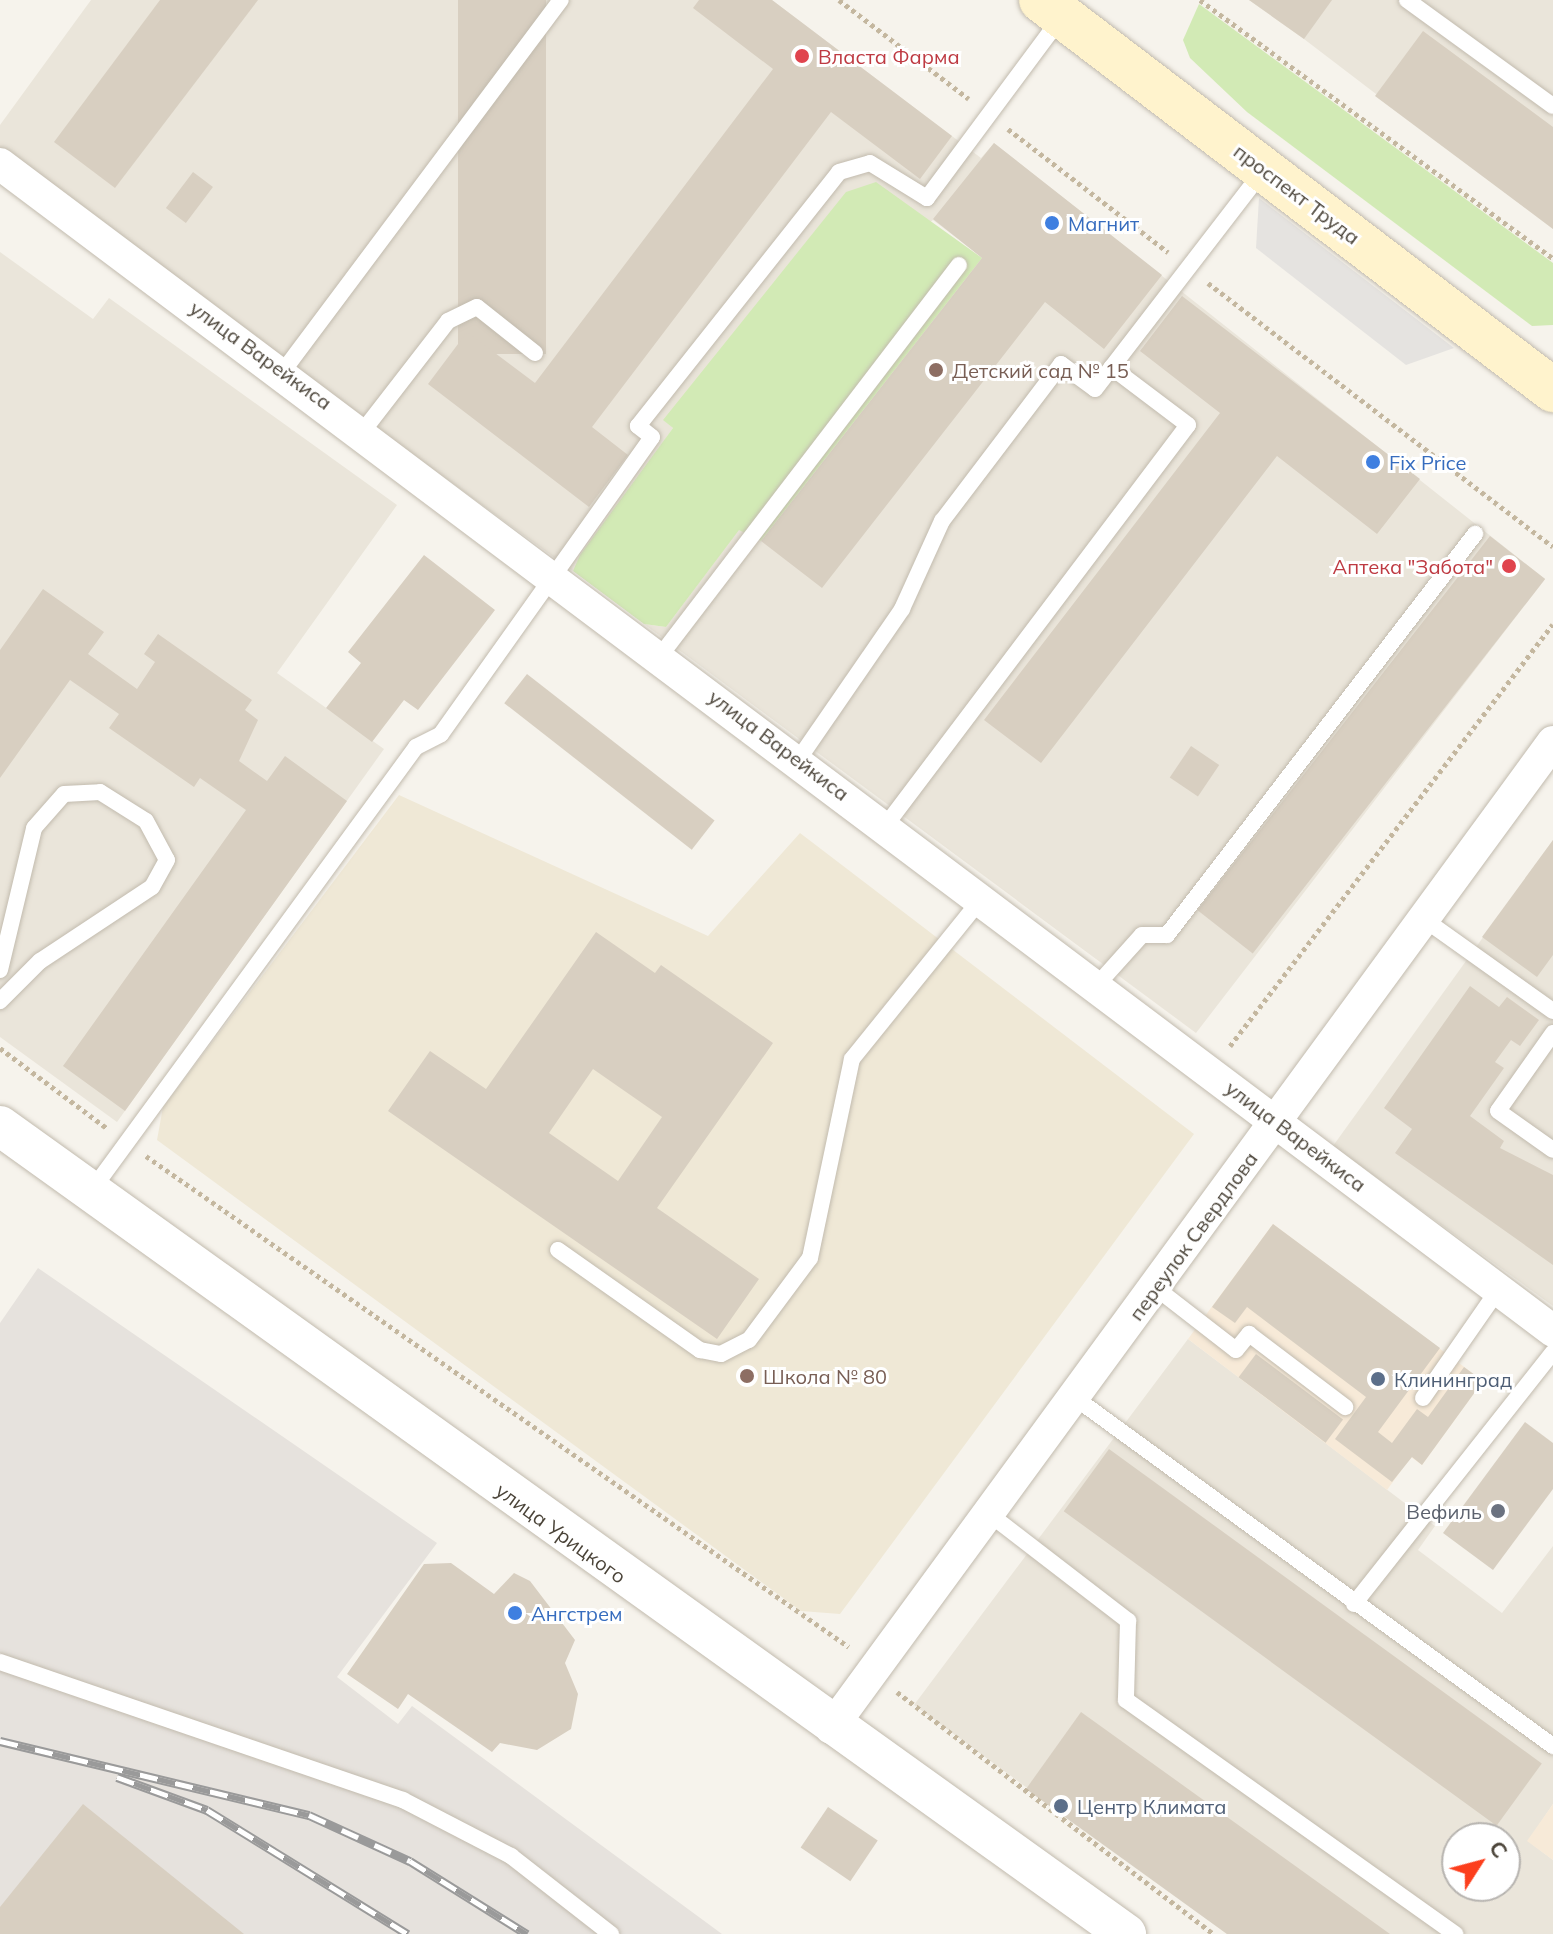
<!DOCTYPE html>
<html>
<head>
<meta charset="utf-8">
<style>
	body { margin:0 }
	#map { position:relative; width:1553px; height:1934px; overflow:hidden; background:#f6f3ec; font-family:Mulish,sans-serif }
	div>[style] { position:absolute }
	.residential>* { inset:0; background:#eae5da }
	.commercial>* { inset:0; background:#f7ead8 }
	.industrial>* { inset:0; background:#e6e2dd }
	.education>* { inset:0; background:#efe8d6 }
	.green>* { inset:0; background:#d2eab5 }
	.parking>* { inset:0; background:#e5e3e0 }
	.building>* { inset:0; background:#d8cfc1; transform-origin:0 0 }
	.path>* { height:5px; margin-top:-2.5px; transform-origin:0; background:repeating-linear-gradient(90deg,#c4b79f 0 4px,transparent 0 8px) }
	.roads { filter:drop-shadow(0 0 2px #c2bbae) drop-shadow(0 0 2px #c2bbae) }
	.service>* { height:16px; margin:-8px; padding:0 8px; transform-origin:8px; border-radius:8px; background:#fff }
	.minor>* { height:32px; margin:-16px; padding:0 16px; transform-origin:16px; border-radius:16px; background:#fff }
	.tertiary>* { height:40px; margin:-20px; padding:0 20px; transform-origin:20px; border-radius:20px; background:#fff }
	.secondary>* { height:44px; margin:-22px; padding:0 22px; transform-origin:22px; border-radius:22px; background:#fff3cd }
	.rail>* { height:9px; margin-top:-4.5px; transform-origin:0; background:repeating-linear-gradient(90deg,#fff 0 18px,#9a9a9a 0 36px); box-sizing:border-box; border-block:2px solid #9a9a9a }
	.dots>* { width:22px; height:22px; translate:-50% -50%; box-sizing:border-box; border:4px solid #fff; border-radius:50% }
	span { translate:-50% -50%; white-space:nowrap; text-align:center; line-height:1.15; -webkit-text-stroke:6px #fff; paint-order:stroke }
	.health-label { font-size:20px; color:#be3a42 }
	.left { translate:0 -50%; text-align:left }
	.right { translate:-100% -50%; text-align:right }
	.street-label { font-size:20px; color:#4b4439 }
	.shop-label { font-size:20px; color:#366cbe }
	.education-label { font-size:20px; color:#785e54 }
	.service-label { font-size:20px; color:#4e5e75 }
	.worship-label { font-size:20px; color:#5b616d }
	.north { position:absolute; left:1441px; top:1822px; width:80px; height:80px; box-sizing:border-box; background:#fff; border:2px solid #b7b4b0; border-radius:50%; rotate:54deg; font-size:22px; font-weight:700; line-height:32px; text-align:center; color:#4b4439 }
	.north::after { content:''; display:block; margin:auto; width:28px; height:36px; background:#fc3f1d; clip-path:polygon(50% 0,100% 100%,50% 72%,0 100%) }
</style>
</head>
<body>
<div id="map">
	<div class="residential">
		<i style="clip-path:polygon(91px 0,772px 0,981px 158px,994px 143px,1545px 579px,1196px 1033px,644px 624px,666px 627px,739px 529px,761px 541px,982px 257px,933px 220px,664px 420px,673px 428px,573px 571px,0 154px,0 125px)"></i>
		<i style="clip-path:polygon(1249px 0,1553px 0,1553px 229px,1304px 39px)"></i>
		<i style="clip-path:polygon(0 252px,93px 319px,109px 298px,397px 505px,277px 673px,384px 749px,117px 1122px,0 1037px)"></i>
		<i style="clip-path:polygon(1553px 840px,1553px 1306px,1333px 1146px)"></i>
		<i style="clip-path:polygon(evenodd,1188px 1339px,1435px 1526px,1418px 1550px,1502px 1613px,1553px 1546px,1553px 1804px,1528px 1841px,1553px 1860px,1553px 1934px,1227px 1934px,914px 1705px,1188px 1339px,1457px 1838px,1505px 1838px,1505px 1886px,1457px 1886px,1457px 1838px)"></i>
	</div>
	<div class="commercial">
		<i style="clip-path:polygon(1273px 1224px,1483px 1381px,1422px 1465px,1411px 1457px,1387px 1490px,1188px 1339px)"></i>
		<i style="clip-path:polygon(1553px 1804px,1553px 1860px,1527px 1841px)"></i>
	</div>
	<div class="industrial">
		<i style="clip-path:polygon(38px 1268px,437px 1543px,337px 1677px,398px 1724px,412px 1706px,722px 1934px,0 1934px,0 1323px)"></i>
	</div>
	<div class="education">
		<i style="clip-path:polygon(399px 795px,708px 936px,800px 833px,1194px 1134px,840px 1614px,801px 1611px,157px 1140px,163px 1107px)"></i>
	</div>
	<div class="green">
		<i style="clip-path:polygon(1199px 4px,1553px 263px,1553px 325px,1532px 326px,1247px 112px,1190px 58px,1183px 40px)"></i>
		<i style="clip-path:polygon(876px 182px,982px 258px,761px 541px,739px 530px,666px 627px,644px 624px,573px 571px,580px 555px,673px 428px,663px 420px,846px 192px)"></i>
	</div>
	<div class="parking">
		<i style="clip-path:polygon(1259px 198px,1454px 348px,1406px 365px,1256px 248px)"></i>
	</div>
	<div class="building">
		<i style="clip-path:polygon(160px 0,258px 0,115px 188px,54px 142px)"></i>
		<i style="left:458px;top:0;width:88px;height:354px"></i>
		<i style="clip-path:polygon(699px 0,772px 0,952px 136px,920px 179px,831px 112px,592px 427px,628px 455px,589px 507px,428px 384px,467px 332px,535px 383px,773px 69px,693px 8px)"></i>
		<i style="clip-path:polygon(1249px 0,1332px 0,1304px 39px)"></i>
		<i style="clip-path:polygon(1423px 31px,1553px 127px,1553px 229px,1375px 96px)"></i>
		<i style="clip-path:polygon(994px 143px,1162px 275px,1104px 349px,1045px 302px,822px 588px,761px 541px,982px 258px,933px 219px)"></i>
		<i style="left:193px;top:172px;width:25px;height:45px;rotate:37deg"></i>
		<i style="clip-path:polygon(1182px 296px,1420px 479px,1377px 534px,1277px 456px,1041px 763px,984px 720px,1220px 413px,1140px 351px)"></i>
		<i style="left:1490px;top:536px;width:70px;height:475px;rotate:38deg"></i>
		<i style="clip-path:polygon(424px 555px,495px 610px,418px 710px,404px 700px,372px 742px,326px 708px,361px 663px,348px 652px)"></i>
		<i style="clip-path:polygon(43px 589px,104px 632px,88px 654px,137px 689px,155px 662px,144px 654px,158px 634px,252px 700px,245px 710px,258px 720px,239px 761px,267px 781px,285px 756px,347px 801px,125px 1111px,63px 1066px,246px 810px,200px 778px,194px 787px,109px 728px,119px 714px,70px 680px,0 778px,0 650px)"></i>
		<i style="left:527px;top:674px;width:238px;height:37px;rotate:38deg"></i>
		<i style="left:1191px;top:746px;width:34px;height:38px;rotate:34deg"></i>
		<i style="clip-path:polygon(1553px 840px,1553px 955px,1537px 977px,1482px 937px)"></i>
		<i style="clip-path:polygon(evenodd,596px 932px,655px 973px,661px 965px,773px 1043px,657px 1208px,759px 1279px,717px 1339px,388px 1111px,430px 1051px,486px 1089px,596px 932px,593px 1069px,662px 1117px,618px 1181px,549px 1133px,593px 1069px)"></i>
		<i style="clip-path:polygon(1470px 986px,1499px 1007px,1507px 997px,1539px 1020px,1520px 1046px,1511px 1040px,1495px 1062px,1504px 1068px,1470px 1116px,1504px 1141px,1500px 1148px,1553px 1175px,1553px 1265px,1395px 1153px,1412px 1129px,1384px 1108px)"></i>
		<i style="clip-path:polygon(1273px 1224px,1440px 1348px,1378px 1432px,1392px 1443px,1417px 1409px,1428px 1417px,1464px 1367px,1483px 1381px,1422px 1465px,1412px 1457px,1392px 1482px,1335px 1439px,1366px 1397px,1247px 1307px,1235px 1323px,1212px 1307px)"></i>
		<i style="left:1256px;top:1354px;width:109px;height:29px;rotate:37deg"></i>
		<i style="clip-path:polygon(1525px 1422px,1553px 1443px,1553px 1489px,1493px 1570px,1443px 1533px)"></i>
		<i style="left:1109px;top:1449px;width:535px;height:77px;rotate:36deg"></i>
		<i style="clip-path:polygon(451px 1563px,494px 1594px,514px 1573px,530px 1581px,575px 1640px,565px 1663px,578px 1694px,571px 1729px,537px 1750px,500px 1743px,492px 1752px,408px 1694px,398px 1709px,347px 1674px,424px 1564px)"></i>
		<i style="clip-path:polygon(1081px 1712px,1390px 1934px,1227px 1934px,1026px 1789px)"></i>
		<i style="clip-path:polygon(83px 1804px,244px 1934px,0 1934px,0 1907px)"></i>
		<i style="left:828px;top:1807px;width:60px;height:49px;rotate:34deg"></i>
	</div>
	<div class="path">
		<i style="left:839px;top:0;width:163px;rotate:37.3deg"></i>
		<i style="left:1200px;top:0;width:437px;rotate:36.2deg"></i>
		<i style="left:1008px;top:129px;width:202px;rotate:37.6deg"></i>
		<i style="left:1208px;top:283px;width:434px;rotate:37.4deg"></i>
		<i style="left:1230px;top:1046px;width:531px;rotate:-52.57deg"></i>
		<i style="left:0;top:1048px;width:135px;rotate:36.9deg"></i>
		<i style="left:146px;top:1156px;width:857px;rotate:34.93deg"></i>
		<i style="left:897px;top:1692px;width:399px;rotate:37.4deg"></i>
	</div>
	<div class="roads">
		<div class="service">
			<i style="left:1407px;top:0;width:180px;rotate:36deg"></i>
			<i style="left:284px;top:370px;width:462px;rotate:-53.2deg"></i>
			<i style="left:363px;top:431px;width:139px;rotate:-52.3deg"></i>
			<i style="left:448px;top:321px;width:32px;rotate:-26deg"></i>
			<i style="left:477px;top:307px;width:74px;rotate:38.4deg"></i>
			<i style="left:660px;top:656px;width:492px;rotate:-52.6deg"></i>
			<i style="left:798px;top:760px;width:183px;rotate:-55.4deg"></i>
			<i style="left:902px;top:609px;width:97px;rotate:-65.6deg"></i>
			<i style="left:942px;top:521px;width:197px;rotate:-52.8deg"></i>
			<i style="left:1061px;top:364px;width:42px;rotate:36.3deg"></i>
			<i style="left:1095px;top:389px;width:275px;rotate:-52.4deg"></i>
			<i style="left:886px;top:825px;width:501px;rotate:-52.95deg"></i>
			<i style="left:1188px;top:425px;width:96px;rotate:-143deg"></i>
			<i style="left:1421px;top:917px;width:162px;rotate:35.5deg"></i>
			<i style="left:0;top:970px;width:146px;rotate:-76.5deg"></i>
			<i style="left:34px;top:828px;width:45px;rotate:-48.6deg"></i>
			<i style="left:64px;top:794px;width:36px;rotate:-3deg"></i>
			<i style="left:100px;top:792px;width:54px;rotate:32.2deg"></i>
			<i style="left:146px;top:821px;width:44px;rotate:61.7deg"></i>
			<i style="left:167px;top:860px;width:31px;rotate:119deg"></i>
			<i style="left:152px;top:887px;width:134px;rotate:146.5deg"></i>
			<i style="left:40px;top:961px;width:57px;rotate:135deg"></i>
			<i style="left:1097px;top:985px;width:67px;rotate:-48deg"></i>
			<i style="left:1142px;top:935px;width:25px"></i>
			<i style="left:1167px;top:935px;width:506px;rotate:-52.47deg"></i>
			<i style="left:1553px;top:1033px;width:95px;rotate:125.2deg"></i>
			<i style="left:1498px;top:1111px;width:67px;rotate:35.3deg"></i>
			<i style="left:92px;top:1190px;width:549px;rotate:-53.82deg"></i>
			<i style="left:416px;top:747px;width:28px;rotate:-27deg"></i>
			<i style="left:441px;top:734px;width:364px;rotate:-54.6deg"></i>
			<i style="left:652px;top:437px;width:18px;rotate:-142deg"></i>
			<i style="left:638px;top:426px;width:324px;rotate:-51.6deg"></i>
			<i style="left:839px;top:172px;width:32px;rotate:-16deg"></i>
			<i style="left:870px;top:163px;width:67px;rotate:31.6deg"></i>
			<i style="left:927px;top:198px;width:227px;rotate:-53.4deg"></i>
			<i style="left:558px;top:1250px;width:174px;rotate:35.2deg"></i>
			<i style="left:700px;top:1350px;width:21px;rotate:11deg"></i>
			<i style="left:721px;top:1354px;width:31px;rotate:-27deg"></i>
			<i style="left:749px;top:1340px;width:102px;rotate:-53.4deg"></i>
			<i style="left:810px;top:1258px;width:203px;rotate:-78.1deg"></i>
			<i style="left:852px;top:1059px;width:207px;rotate:-51.1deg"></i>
			<i style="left:1156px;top:1288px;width:101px;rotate:37.8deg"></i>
			<i style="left:1236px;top:1350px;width:21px;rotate:-51deg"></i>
			<i style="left:1249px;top:1334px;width:121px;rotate:37.2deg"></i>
			<i style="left:1074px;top:1397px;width:593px;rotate:36.08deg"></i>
			<i style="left:1423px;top:1398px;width:131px;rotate:-55.2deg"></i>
			<i style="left:988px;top:1513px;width:177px;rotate:37.6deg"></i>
			<i style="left:1128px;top:1621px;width:79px;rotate:91.5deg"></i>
			<i style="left:1126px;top:1700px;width:404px;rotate:35.4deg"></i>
			<i style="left:1354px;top:1604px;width:321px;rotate:-51.7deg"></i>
			<i style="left:0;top:1662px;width:426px;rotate:18.9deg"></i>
			<i style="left:403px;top:1800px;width:122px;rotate:27.4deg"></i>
			<i style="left:511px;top:1856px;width:127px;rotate:38deg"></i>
		</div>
		<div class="minor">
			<i style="left:0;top:164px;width:1943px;rotate:36.92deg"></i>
			<i style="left:831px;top:1728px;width:1222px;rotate:-53.79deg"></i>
		</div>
		<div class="tertiary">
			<i style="left:0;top:1126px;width:1386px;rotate:35.66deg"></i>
		</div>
		<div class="secondary">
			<i style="left:1041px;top:0;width:644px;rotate:37.3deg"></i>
		</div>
	</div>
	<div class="rail">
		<i style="left:0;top:1741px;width:318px;rotate:13.5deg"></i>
		<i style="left:309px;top:1815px;width:111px;rotate:24.5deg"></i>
		<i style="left:410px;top:1861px;width:138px;rotate:32deg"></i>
		<i style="left:117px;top:1777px;width:96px;rotate:20.1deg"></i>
		<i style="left:207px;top:1810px;width:236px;rotate:31.7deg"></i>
	</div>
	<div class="dots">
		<i style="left:802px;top:56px;background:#e0444e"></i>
		<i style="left:1052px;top:223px;background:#3f7fe0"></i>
		<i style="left:936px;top:370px;background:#8d6e63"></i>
		<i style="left:1373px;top:462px;background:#3f7fe0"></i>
		<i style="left:1509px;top:566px;background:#e0444e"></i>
		<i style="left:747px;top:1376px;background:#8d6e63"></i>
		<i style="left:1378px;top:1379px;background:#5c6f8a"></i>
		<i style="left:1498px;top:1511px;background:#6b7280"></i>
		<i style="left:515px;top:1613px;background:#3f7fe0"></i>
		<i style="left:1061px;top:1806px;background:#5c6f8a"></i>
	</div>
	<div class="health-label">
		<span class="left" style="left:818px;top:56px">Власта Фарма</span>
		<span class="right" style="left:1493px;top:566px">Аптека "Забота"</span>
	</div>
	<div class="street-label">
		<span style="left:1297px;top:194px;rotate:37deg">проспект Труда</span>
		<span style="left:261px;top:355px;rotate:36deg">улица Варейкиса</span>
		<span style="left:779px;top:745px;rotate:37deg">улица Варейкиса</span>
		<span style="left:1296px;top:1136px;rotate:37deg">улица Варейкиса</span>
		<span style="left:1193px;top:1236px;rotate:-54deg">переулок Свердлова</span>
		<span style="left:561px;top:1533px;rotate:36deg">улица Урицкого</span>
	</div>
	<div class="shop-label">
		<span class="left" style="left:1068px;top:223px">Магнит</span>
		<span class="left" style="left:1389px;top:462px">Fix Price</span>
		<span class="left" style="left:531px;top:1613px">Ангстрем</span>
	</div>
	<div class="education-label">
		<span class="left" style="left:952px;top:370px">Детский сад № 15</span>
		<span class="left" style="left:763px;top:1376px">Школа № 80</span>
	</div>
	<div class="service-label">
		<span class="left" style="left:1394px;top:1379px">Клининград</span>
		<span class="left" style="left:1077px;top:1806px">Центр Климата</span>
	</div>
	<div class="worship-label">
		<span class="right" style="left:1482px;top:1511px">Вефиль</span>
	</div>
	<div class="north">С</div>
</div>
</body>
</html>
